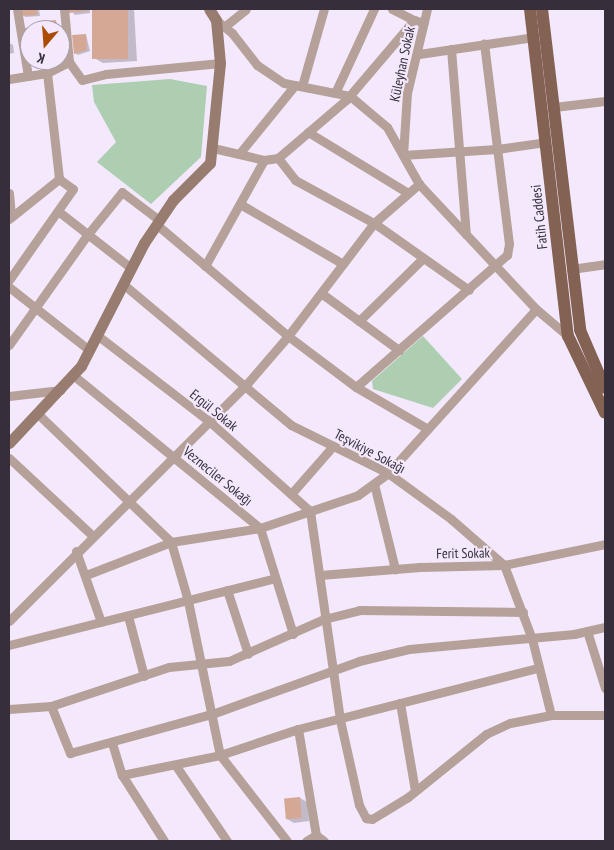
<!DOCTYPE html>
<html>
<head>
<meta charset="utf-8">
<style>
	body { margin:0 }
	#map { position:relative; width:614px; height:850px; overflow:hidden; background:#f4e9fc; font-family:"PT Sans Narrow",sans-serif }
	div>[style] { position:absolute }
	.green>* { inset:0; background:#adceb0 }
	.shadow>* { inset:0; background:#0003 }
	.building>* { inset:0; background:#d4a895; transform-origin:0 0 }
	.street>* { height:9px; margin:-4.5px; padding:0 4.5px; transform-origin:4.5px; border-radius:4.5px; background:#b5a199 }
	.secondary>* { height:11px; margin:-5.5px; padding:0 5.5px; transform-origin:5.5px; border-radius:5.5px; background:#997c70 }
	.primary>* { height:12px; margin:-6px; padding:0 6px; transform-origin:6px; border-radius:6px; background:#846253 }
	span { translate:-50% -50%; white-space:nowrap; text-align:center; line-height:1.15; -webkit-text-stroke:4px #f4e9fc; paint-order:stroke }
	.street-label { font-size:14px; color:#362f3b }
	.frame { position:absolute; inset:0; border:10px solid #362f3b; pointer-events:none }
	.north { position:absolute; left:20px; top:20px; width:50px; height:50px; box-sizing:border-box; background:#f4e9fc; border:1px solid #a89faf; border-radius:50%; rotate:198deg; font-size:14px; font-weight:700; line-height:20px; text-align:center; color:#362f3b }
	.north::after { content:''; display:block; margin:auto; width:18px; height:22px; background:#ab4b04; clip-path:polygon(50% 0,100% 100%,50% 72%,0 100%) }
</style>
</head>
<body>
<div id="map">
	<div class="green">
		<i style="clip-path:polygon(170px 79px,207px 86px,201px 157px,151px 204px,97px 162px,116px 142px,94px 102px,92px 85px)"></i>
		<i style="clip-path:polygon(423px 336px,462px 379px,433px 408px,373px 389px,372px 381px)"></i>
	</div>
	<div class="shadow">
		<i style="clip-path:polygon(21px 9px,39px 9px,40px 16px,25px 17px)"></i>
		<i style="clip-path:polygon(70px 9px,90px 9px,90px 13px,75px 15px)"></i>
		<i style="clip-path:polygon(93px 9px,134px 9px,137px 61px,103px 63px,96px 59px)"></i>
		<i style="clip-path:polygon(56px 21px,59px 30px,43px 29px)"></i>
		<i style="clip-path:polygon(86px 35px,90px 51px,78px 55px,75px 53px)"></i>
		<i style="clip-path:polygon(9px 43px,13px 45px,14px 53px,9px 54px)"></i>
		<i style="clip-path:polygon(300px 798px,307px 802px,309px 821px,294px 823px,287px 819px)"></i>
	</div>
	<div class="building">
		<i style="clip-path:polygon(20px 9px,37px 9px,37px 15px,20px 16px)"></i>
		<i style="clip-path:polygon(69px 9px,86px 9px,86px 11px,69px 13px)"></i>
		<i style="left:92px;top:9px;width:36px;height:50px"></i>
		<i style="left:56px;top:20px;width:9px;height:15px;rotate:84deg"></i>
		<i style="clip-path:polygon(37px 27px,37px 30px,30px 30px,30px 38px,24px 39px,24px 28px)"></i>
		<i style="clip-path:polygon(86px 34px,87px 50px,74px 54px,72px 35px)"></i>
		<i style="left:300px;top:797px;width:21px;height:16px;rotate:85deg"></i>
	</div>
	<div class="street">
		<i style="left:17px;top:9px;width:68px;rotate:80.7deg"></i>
		<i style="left:64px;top:9px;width:53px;rotate:84.6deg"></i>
		<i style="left:69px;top:62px;width:22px;rotate:54deg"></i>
		<i style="left:82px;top:80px;width:25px;rotate:-14deg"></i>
		<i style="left:106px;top:74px;width:115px;rotate:-5.5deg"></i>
		<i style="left:392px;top:9px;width:25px;rotate:27deg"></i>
		<i style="left:427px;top:9px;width:86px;rotate:103.4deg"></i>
		<i style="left:407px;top:93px;width:62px;rotate:93.7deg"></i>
		<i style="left:403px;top:155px;width:94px;rotate:-3.7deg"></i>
		<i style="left:497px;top:149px;width:49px;rotate:-8.1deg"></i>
		<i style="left:216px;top:20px;width:21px;rotate:39deg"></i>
		<i style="left:232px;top:33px;width:41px;rotate:52deg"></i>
		<i style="left:257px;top:65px;width:32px;rotate:34deg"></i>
		<i style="left:284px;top:83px;width:67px;rotate:11.1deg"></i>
		<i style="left:350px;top:96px;width:48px;rotate:40deg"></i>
		<i style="left:387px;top:127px;width:65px;rotate:60.7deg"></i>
		<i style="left:419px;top:184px;width:171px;rotate:46.9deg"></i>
		<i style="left:536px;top:309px;width:42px;rotate:40.2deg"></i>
		<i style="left:224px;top:27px;width:28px;rotate:-39deg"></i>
		<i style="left:451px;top:49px;width:186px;rotate:85.4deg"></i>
		<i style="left:419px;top:54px;width:116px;rotate:-8.4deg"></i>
		<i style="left:47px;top:73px;width:107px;rotate:83.5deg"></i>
		<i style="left:9px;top:79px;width:38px;rotate:-9deg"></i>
		<i style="left:47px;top:73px;width:25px;rotate:-27deg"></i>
		<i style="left:302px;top:86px;width:80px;rotate:-74.1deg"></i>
		<i style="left:335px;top:93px;width:93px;rotate:-65.1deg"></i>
		<i style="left:554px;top:107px;width:51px;rotate:-6.7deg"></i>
		<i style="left:308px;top:132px;width:117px;rotate:31.4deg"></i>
		<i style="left:213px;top:148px;width:52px;rotate:13.2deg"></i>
		<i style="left:264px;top:160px;width:14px;rotate:-8deg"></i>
		<i style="left:278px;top:158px;width:89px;rotate:-40.5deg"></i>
		<i style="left:346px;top:100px;width:105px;rotate:-49.6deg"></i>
		<i style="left:414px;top:20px;width:10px;rotate:17deg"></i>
		<i style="left:239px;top:154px;width:89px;rotate:-50.9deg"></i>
		<i style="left:278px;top:158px;width:28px;rotate:52deg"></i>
		<i style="left:295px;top:180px;width:90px;rotate:28.6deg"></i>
		<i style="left:374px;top:223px;width:116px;rotate:35.2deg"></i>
		<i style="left:9px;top:193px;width:24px;rotate:85deg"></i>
		<i style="left:240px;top:204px;width:119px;rotate:30.2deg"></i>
		<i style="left:58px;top:211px;width:93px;rotate:38deg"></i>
		<i style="left:9px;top:219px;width:64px;rotate:-38.7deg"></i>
		<i style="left:59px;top:179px;width:17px;rotate:36deg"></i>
		<i style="left:73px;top:189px;width:111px;rotate:125.1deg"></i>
		<i style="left:156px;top:224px;width:173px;rotate:40.3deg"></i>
		<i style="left:288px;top:336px;width:85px;rotate:36.9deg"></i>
		<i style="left:356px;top:387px;width:83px;rotate:30.3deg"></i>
		<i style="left:205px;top:266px;width:121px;rotate:-60.9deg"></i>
		<i style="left:571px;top:269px;width:34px;rotate:-8deg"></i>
		<i style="left:123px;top:284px;width:219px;rotate:40deg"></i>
		<i style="left:291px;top:425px;width:108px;rotate:26.3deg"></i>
		<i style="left:388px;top:473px;width:78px;rotate:36.1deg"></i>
		<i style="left:451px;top:519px;width:70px;rotate:41deg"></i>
		<i style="left:504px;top:565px;width:79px;rotate:69.3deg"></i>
		<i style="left:532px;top:639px;width:78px;rotate:76deg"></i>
		<i style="left:9px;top:287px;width:102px;rotate:38.2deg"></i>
		<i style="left:321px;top:293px;width:97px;rotate:36.2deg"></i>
		<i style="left:359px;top:321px;width:90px;rotate:-44.5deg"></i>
		<i style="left:97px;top:335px;width:143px;rotate:37.6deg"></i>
		<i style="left:210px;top:422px;width:134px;rotate:41.7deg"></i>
		<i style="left:310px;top:511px;width:211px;rotate:81.8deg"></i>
		<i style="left:340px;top:720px;width:87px;rotate:77.4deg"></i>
		<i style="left:359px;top:805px;width:15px;rotate:62deg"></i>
		<i style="left:366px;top:818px;width:6px;rotate:9deg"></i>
		<i style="left:372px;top:819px;width:42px;rotate:-31.4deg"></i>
		<i style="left:408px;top:797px;width:100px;rotate:-38.9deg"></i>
		<i style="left:486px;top:734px;width:26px;rotate:-25deg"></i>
		<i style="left:510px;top:723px;width:42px;rotate:-11deg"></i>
		<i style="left:551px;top:715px;width:54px"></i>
		<i style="left:9px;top:345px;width:136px;rotate:-54.6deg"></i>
		<i style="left:88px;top:234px;width:54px;rotate:-51deg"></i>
		<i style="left:122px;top:192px;width:46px;rotate:37.1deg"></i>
		<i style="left:73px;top:375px;width:242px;rotate:39.3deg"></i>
		<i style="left:260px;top:528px;width:111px;rotate:72.7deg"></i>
		<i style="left:356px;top:387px;width:201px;rotate:-41.2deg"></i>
		<i style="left:507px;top:255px;width:11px;rotate:-80deg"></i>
		<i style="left:509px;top:244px;width:202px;rotate:-97.1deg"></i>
		<i style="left:9px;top:396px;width:52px;rotate:-6.6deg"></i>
		<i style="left:38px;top:414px;width:185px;rotate:43.9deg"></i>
		<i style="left:171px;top:542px;width:61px;rotate:73.9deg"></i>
		<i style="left:188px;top:601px;width:157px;rotate:78.3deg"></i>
		<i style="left:220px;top:755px;width:109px;rotate:52.1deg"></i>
		<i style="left:9px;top:458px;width:113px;rotate:42.9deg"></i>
		<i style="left:374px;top:484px;width:88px;rotate:76.1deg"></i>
		<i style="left:291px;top:494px;width:64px;rotate:-48.8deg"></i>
		<i style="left:76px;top:551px;width:75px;rotate:70.6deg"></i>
		<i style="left:86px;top:575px;width:91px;rotate:-21.2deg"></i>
		<i style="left:171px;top:542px;width:90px;rotate:-8.9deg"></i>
		<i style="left:260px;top:528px;width:103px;rotate:-18.6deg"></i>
		<i style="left:358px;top:495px;width:37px;rotate:-36deg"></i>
		<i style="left:388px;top:473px;width:221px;rotate:-47.9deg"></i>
		<i style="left:320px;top:575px;width:100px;rotate:-4.6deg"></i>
		<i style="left:420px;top:567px;width:84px;rotate:-1.4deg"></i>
		<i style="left:504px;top:565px;width:103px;rotate:-11.7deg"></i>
		<i style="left:227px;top:590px;width:67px;rotate:71.8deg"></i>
		<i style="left:128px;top:616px;width:62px;rotate:75.1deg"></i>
		<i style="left:9px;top:621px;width:333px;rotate:-44.9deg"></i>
		<i style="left:245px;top:386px;width:66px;rotate:-49.3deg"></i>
		<i style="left:288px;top:336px;width:142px;rotate:-52.7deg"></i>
		<i style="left:374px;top:223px;width:60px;rotate:-40.9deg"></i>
		<i style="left:587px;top:631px;width:60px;rotate:72.5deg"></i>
		<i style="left:9px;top:645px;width:274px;rotate:-14.1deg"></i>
		<i style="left:400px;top:703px;width:89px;rotate:80.3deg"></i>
		<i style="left:51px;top:706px;width:51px;rotate:68deg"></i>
		<i style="left:70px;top:753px;width:147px;rotate:-15.4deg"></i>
		<i style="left:212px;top:714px;width:156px;rotate:-19.8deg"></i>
		<i style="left:359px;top:661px;width:51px;rotate:-13.5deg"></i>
		<i style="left:409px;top:649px;width:166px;rotate:-5.2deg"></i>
		<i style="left:574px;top:634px;width:32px;rotate:-13deg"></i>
		<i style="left:9px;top:709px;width:42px;rotate:-4.1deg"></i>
		<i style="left:51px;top:706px;width:124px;rotate:-18.3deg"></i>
		<i style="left:169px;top:667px;width:60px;rotate:-5.7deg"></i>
		<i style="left:229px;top:661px;width:104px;rotate:-23.9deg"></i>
		<i style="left:324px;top:619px;width:36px;rotate:-14deg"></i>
		<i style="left:359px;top:610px;width:164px;rotate:0.7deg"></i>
		<i style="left:298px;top:729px;width:108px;rotate:80.4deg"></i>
		<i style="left:316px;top:835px;width:10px;rotate:37deg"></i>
		<i style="left:112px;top:743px;width:34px;rotate:73deg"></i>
		<i style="left:122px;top:775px;width:78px;rotate:57.5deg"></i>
		<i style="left:176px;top:766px;width:91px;rotate:55.8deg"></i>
		<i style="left:122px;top:775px;width:100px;rotate:-11.5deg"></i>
		<i style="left:220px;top:755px;width:82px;rotate:-18.4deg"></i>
		<i style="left:298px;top:729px;width:248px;rotate:-14.3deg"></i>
		<i style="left:306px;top:841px;width:12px;rotate:-31deg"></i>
	</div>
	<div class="secondary">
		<i style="left:9px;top:443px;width:105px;rotate:-46.9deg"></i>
		<i style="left:81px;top:366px;width:138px;rotate:-62.9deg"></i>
		<i style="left:144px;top:243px;width:52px;rotate:-56deg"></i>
		<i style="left:173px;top:200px;width:52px;rotate:-45deg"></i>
		<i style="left:210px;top:163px;width:100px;rotate:-84.3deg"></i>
		<i style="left:220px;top:63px;width:43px;rotate:-95.3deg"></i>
		<i style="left:216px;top:20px;width:13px;rotate:-122deg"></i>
	</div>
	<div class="primary">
		<i style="left:530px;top:9px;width:329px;rotate:83.4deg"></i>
		<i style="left:568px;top:336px;width:85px;rotate:64.3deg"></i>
		<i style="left:542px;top:9px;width:323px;rotate:83.2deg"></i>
		<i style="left:580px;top:330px;width:63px;rotate:66.7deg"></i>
	</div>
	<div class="street-label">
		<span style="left:402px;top:64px;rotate:-78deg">Küleyhan Sokak</span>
		<span style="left:539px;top:217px;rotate:-96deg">Fatih Caddesi</span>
		<span style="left:214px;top:410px;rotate:39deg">Ergül Sokak</span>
		<span style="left:370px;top:451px;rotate:28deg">Teşvikiye Sokağı</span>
		<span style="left:218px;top:476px;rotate:39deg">Vezneciler Sokağı</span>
		<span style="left:463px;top:553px;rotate:-1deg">Ferit Sokak</span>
	</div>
	<div class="frame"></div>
	<div class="north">K</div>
</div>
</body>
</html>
